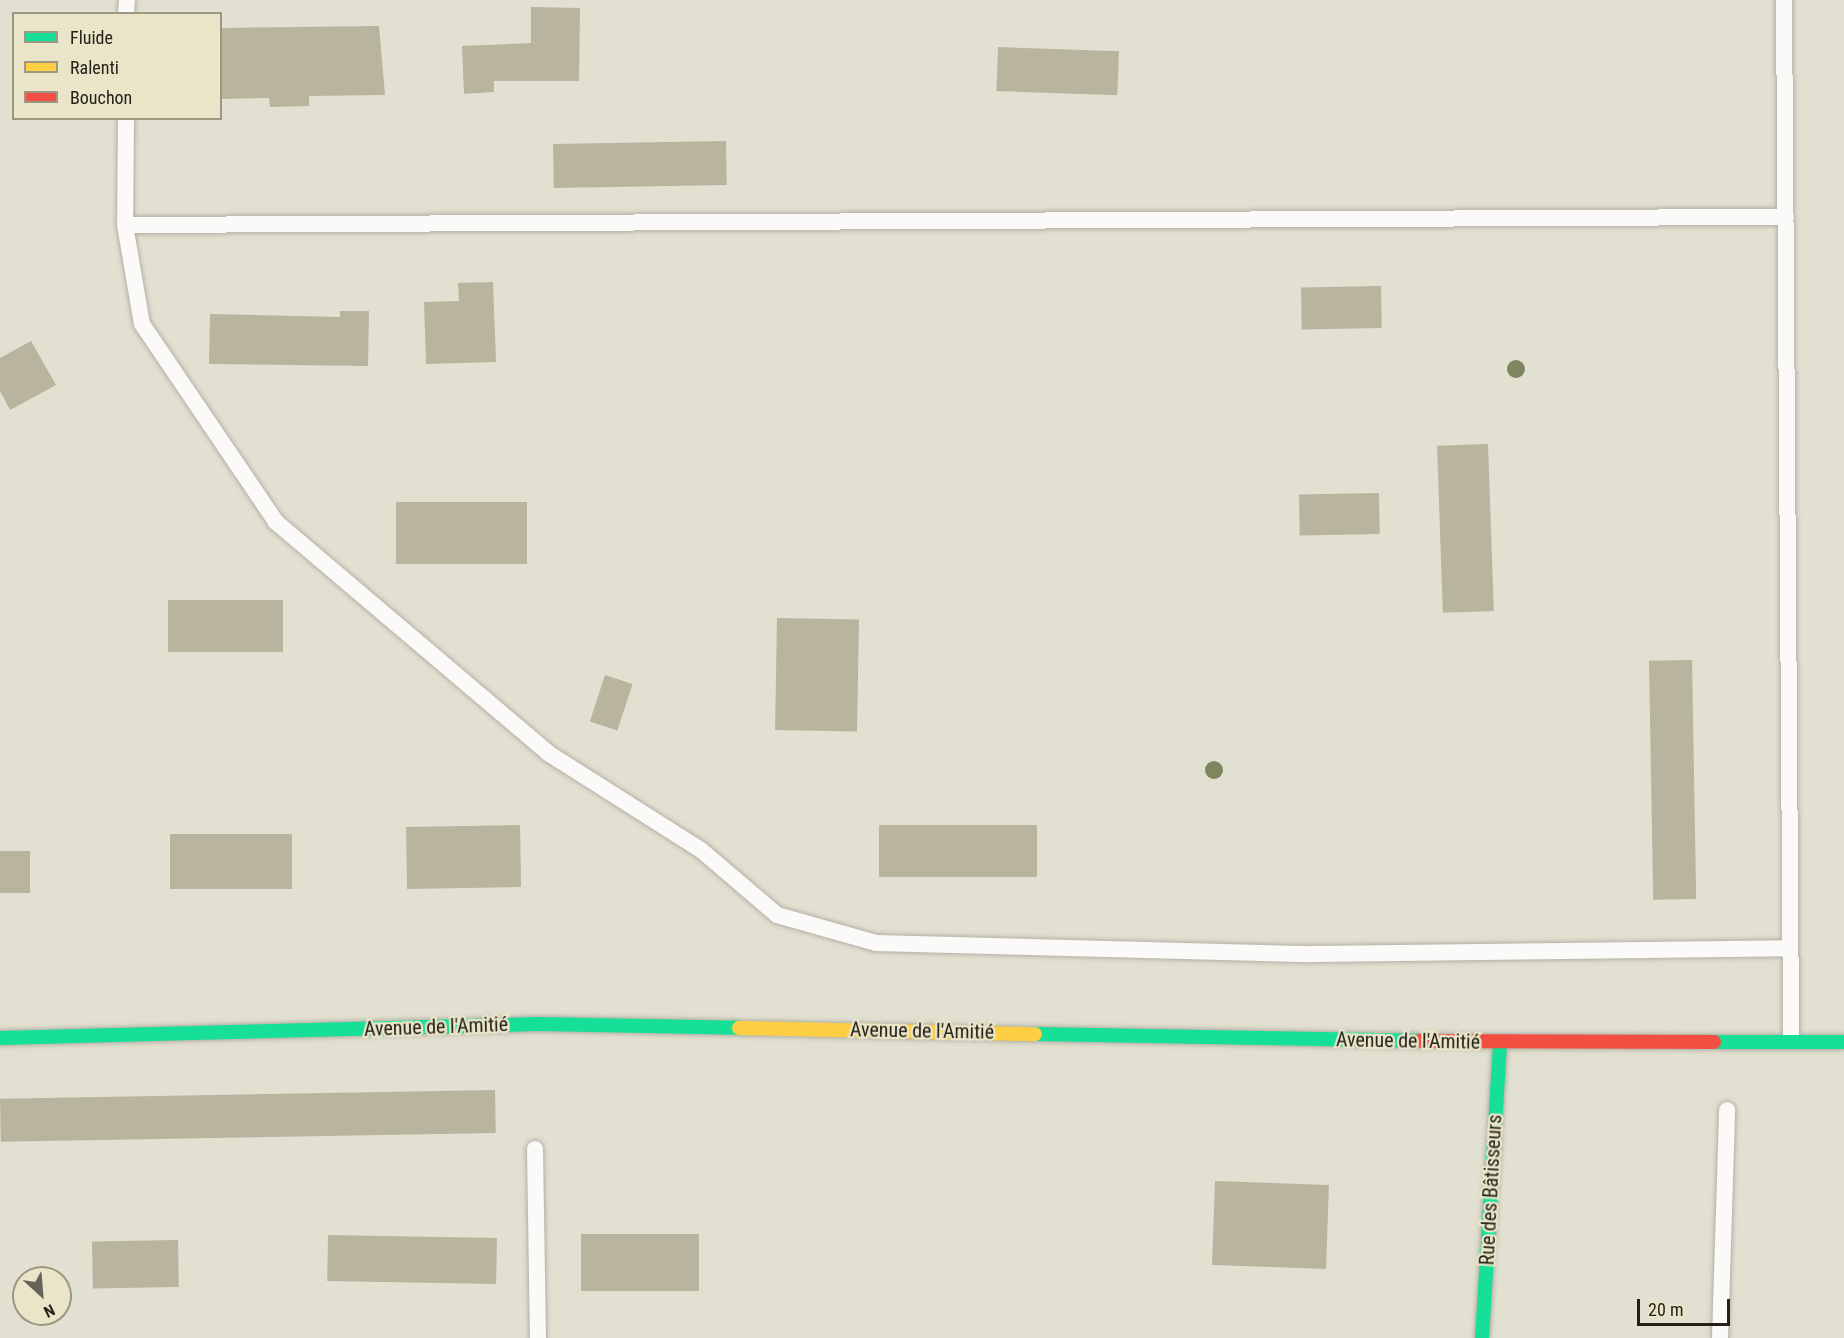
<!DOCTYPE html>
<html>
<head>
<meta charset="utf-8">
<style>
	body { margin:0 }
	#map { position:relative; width:1844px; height:1338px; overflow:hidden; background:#e2e0d1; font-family:"Roboto Condensed",sans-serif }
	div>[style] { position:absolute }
	.building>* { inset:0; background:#b8b49d; transform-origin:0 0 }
	.roads { filter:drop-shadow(0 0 2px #b3b1a5) drop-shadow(0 0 2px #b3b1a5) }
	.lane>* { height:16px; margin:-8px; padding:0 8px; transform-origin:8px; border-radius:8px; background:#fbfaf8 }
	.fast>* { height:14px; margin:-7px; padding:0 7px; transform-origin:7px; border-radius:7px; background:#16e098 }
	.slow>* { height:14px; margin:-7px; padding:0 7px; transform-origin:7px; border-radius:7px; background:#ffcf43 }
	.jam>* { height:14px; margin:-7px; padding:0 7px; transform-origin:7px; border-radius:7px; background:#f24e42 }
	.trees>* { width:18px; height:18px; margin:-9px; border-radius:50%; background:#7d865f }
	span { translate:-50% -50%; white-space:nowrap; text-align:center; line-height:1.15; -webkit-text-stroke:4.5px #eae5c9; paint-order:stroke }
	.street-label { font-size:20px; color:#242218 }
	.legend { position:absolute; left:12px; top:12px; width:210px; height:108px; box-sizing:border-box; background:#eae5c9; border:2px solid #9b9782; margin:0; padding:8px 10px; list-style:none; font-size:18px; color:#242218 }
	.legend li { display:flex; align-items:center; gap:12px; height:30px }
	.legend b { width:30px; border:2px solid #9b9782 }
	.north { position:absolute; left:12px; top:1266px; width:60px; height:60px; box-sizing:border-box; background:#eae5c9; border:2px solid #9b9782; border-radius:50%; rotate:154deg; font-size:16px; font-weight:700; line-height:24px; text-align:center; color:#242218 }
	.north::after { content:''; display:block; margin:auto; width:21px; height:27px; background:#666459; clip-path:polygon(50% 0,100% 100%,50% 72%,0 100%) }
	.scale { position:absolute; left:1637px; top:1299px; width:93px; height:27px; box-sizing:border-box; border:3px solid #242218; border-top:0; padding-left:8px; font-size:18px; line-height:21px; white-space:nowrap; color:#242218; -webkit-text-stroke:4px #eae5c9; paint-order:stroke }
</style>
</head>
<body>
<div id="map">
	<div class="building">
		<i style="clip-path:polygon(531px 7px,580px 8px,579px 81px,494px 81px,494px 92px,464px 94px,462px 46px,531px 43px)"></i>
		<i style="clip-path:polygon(379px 26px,385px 95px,309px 96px,309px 106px,270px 107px,269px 98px,220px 99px,220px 28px)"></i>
		<i style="left:998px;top:47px;width:121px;height:44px;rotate:2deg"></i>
		<i style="left:726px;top:141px;width:44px;height:173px;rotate:89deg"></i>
		<i style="clip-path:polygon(493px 282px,496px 362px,426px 364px,424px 302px,459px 301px,458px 283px)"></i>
		<i style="left:1381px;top:286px;width:42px;height:80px;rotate:89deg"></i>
		<i style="clip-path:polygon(340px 311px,369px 311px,368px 366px,209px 364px,210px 314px,340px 317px)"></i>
		<i style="clip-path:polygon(31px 341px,56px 385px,10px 410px,0 391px,0 358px)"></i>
		<i style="left:1488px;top:444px;width:167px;height:51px;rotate:88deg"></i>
		<i style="left:1379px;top:493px;width:41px;height:80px;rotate:89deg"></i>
		<i style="left:527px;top:502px;width:62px;height:131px;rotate:90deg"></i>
		<i style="left:283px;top:600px;width:52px;height:115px;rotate:90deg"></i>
		<i style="left:777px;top:618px;width:82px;height:112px;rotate:1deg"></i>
		<i style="left:1692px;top:660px;width:239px;height:43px;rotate:89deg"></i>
		<i style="left:605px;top:675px;width:29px;height:49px;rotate:18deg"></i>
		<i style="left:520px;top:825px;width:62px;height:114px;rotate:89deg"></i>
		<i style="left:1037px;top:825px;width:52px;height:158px;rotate:90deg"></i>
		<i style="left:292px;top:834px;width:55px;height:122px;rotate:90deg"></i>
		<i style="left:0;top:851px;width:30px;height:42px"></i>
		<i style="left:495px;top:1090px;width:43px;height:495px;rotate:89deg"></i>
		<i style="left:1215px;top:1181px;width:114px;height:84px;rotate:2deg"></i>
		<i style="left:699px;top:1234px;width:57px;height:118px;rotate:90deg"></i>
		<i style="left:328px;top:1235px;width:169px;height:46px;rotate:1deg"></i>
		<i style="left:178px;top:1240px;width:47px;height:86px;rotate:89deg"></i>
	</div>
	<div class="roads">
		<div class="lane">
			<i style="left:1784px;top:0;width:1041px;rotate:89.61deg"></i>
			<i style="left:126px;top:14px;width:14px;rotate:-86deg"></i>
			<i style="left:126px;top:118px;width:107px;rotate:90.5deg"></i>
			<i style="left:125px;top:225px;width:100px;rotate:80.3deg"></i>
			<i style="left:142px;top:324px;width:239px;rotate:55.9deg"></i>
			<i style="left:276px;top:522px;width:357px;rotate:40.3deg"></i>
			<i style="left:548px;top:753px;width:181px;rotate:32.4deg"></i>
			<i style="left:701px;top:850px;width:100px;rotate:40.5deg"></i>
			<i style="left:777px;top:915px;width:103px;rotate:15.8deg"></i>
			<i style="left:876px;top:943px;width:434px;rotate:1.5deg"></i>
			<i style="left:1310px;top:954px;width:480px;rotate:-0.7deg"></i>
			<i style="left:125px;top:225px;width:1661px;rotate:-0.28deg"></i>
			<i style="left:535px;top:1149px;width:189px;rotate:89.1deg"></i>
			<i style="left:1720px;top:1338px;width:228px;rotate:-88.2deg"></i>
		</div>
		<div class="fast">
			<i style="left:1035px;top:1034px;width:384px;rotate:1deg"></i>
			<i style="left:0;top:1038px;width:538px;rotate:-1.49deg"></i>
			<i style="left:538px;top:1024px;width:201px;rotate:1.1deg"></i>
			<i style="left:1714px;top:1042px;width:130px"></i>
			<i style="left:1482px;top:1338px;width:296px;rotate:-86.5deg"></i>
		</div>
		<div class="slow">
			<i style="left:739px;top:1028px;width:296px;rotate:1.2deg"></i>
		</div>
		<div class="jam">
			<i style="left:1419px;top:1041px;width:295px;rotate:0.2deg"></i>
		</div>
	</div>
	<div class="trees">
		<i style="left:1516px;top:369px"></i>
		<i style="left:1214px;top:770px"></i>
	</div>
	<div class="street-label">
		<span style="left:436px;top:1027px;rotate:-2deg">Avenue de l'Amitié</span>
		<span style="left:922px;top:1031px;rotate:1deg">Avenue de l'Amitié</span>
		<span style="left:1408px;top:1041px;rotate:1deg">Avenue de l'Amitié</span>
		<span style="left:1491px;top:1190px;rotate:-87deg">Rue des Bâtisseurs</span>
	</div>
	<ul class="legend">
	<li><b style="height:8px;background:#16e098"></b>Fluide</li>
	<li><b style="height:8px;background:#ffcf43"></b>Ralenti</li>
	<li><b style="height:8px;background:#f24e42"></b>Bouchon</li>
	</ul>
	<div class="north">N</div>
	<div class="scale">20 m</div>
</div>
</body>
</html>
